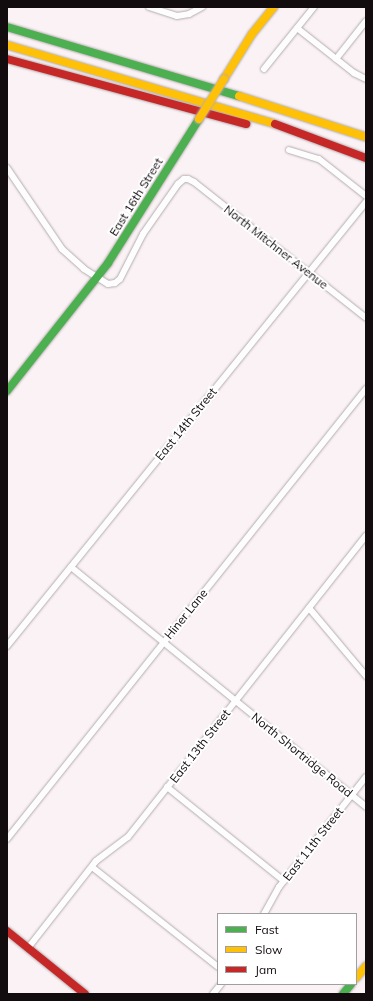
<!DOCTYPE html>
<html>
<head>
<meta charset="utf-8">
<style>
	body { margin:0 }
	#map { position:relative; width:373px; height:1001px; overflow:hidden; background:#faf2f4; font-family:Mulish,sans-serif }
	div>[style] { position:absolute }
	.roads { filter:drop-shadow(0 0 1px #b4acae) drop-shadow(0 0 1px #b4acae) }
	.street>* { height:6px; margin:-3px; padding:0 3px; transform-origin:3px; border-radius:3px; background:#fefdfd }
	.fast>* { height:8px; margin:-4px; padding:0 4px; transform-origin:4px; border-radius:4px; background:#4caf50 }
	.slow>* { height:8px; margin:-4px; padding:0 4px; transform-origin:4px; border-radius:4px; background:#ffc107 }
	.jam>* { height:8px; margin:-4px; padding:0 4px; transform-origin:4px; border-radius:4px; background:#c62828 }
	.bridges { filter:drop-shadow(0 0 1px #b4acae) drop-shadow(0 0 1px #b4acae) }
	.slow-bridge>* { height:8px; margin:-4px; padding:0 4px; transform-origin:4px; border-radius:4px; background:#ffc107 }
	span { translate:-50% -50%; white-space:nowrap; text-align:center; line-height:1.15; -webkit-text-stroke:4px #fff; paint-order:stroke }
	.street-label { font-size:12px; color:#130c0e }
	.frame { position:absolute; inset:0; border:8px solid #130c0e; pointer-events:none }
	.legend { position:absolute; left:217px; top:913px; width:140px; height:72px; box-sizing:border-box; background:#fff; border:1px solid #a19e9f; margin:0; padding:5px 7px; list-style:none; font-size:12px; color:#130c0e }
	.legend li { display:flex; align-items:center; gap:8px; height:20px }
	.legend b { width:20px; border:1px solid #a19e9f }
</style>
</head>
<body>
<div id="map">
	<div class="roads">
		<div class="street">
			<i style="left:149px;top:7px;width:29px;rotate:18deg"></i>
			<i style="left:177px;top:16px;width:12px;rotate:-9deg"></i>
			<i style="left:189px;top:14px;width:15px;rotate:-28deg"></i>
			<i style="left:297px;top:28px;width:73px;rotate:38.3deg"></i>
			<i style="left:354px;top:73px;width:13px;rotate:27deg"></i>
			<i style="left:336px;top:59px;width:48px;rotate:-51.7deg"></i>
			<i style="left:264px;top:69px;width:80px;rotate:-51.1deg"></i>
			<i style="left:289px;top:150px;width:31px;rotate:17deg"></i>
			<i style="left:319px;top:159px;width:60px;rotate:38.2deg"></i>
			<i style="left:7px;top:168px;width:98px;rotate:55.8deg"></i>
			<i style="left:62px;top:249px;width:30px;rotate:42deg"></i>
			<i style="left:84px;top:269px;width:28px;rotate:32deg"></i>
			<i style="left:108px;top:284px;width:7px;rotate:-8deg"></i>
			<i style="left:115px;top:283px;width:6px;rotate:-39deg"></i>
			<i style="left:120px;top:279px;width:51px;rotate:-62.9deg"></i>
			<i style="left:143px;top:234px;width:61px;rotate:-55deg"></i>
			<i style="left:178px;top:184px;width:8px;rotate:-40deg"></i>
			<i style="left:184px;top:179px;width:4px"></i>
			<i style="left:188px;top:179px;width:7px;rotate:27deg"></i>
			<i style="left:194px;top:182px;width:219px;rotate:38.3deg"></i>
			<i style="left:71px;top:567px;width:380px;rotate:39.1deg"></i>
			<i style="left:309px;top:608px;width:89px;rotate:50deg"></i>
			<i style="left:7px;top:646px;width:571px;rotate:-51.04deg"></i>
			<i style="left:167px;top:787px;width:150px;rotate:38.8deg"></i>
			<i style="left:7px;top:839px;width:576px;rotate:-51.42deg"></i>
			<i style="left:92px;top:867px;width:161px;rotate:38.4deg"></i>
			<i style="left:264px;top:914px;width:31px;rotate:-61deg"></i>
			<i style="left:279px;top:887px;width:140px;rotate:-51.7deg"></i>
			<i style="left:28px;top:948px;width:110px;rotate:-52deg"></i>
			<i style="left:96px;top:861px;width:40px;rotate:-37deg"></i>
			<i style="left:128px;top:837px;width:384px;rotate:-51.7deg"></i>
			<i style="left:213px;top:994px;width:13px;rotate:-51deg"></i>
		</div>
		<div class="fast">
			<i style="left:7px;top:27px;width:242px;rotate:16.6deg"></i>
			<i style="left:7px;top:391px;width:163px;rotate:-51.7deg"></i>
			<i style="left:108px;top:263px;width:170px;rotate:-57.7deg"></i>
			<i style="left:343px;top:994px;width:13px;rotate:-51deg"></i>
		</div>
		<div class="slow">
			<i style="left:7px;top:45px;width:279px;rotate:16.4deg"></i>
			<i style="left:224px;top:79px;width:53px;rotate:-58.1deg"></i>
			<i style="left:252px;top:34px;width:35px;rotate:-51deg"></i>
			<i style="left:239px;top:96px;width:133px;rotate:17.9deg"></i>
			<i style="left:356px;top:978px;width:16px;rotate:-50deg"></i>
		</div>
		<div class="jam">
			<i style="left:7px;top:59px;width:248px;rotate:15.2deg"></i>
			<i style="left:275px;top:124px;width:97px;rotate:20.5deg"></i>
			<i style="left:7px;top:931px;width:100px;rotate:38.9deg"></i>
		</div>
	</div>
	<div class="bridges">
		<div class="slow-bridge">
			<i style="left:199px;top:119px;width:47px;rotate:-58deg"></i>
		</div>
	</div>
	<div class="street-label">
		<span style="left:136px;top:197px;rotate:-58deg">East 16th Street</span>
		<span style="left:276px;top:247px;rotate:38deg">North Mitchner Avenue</span>
		<span style="left:186px;top:424px;rotate:-51deg">East 14th Street</span>
		<span style="left:186px;top:614px;rotate:-51deg">Hiner Lane</span>
		<span style="left:200px;top:746px;rotate:-52deg">East 13th Street</span>
		<span style="left:302px;top:755px;rotate:39deg">North Shortridge Road</span>
		<span style="left:313px;top:844px;rotate:-52deg">East 11th Street</span>
	</div>
	<div class="frame"></div>
	<ul class="legend">
	<li><b style="height:5px;background:#4caf50"></b>Fast</li>
	<li><b style="height:5px;background:#ffc107"></b>Slow</li>
	<li><b style="height:5px;background:#c62828"></b>Jam</li>
	</ul>
</div>
</body>
</html>
